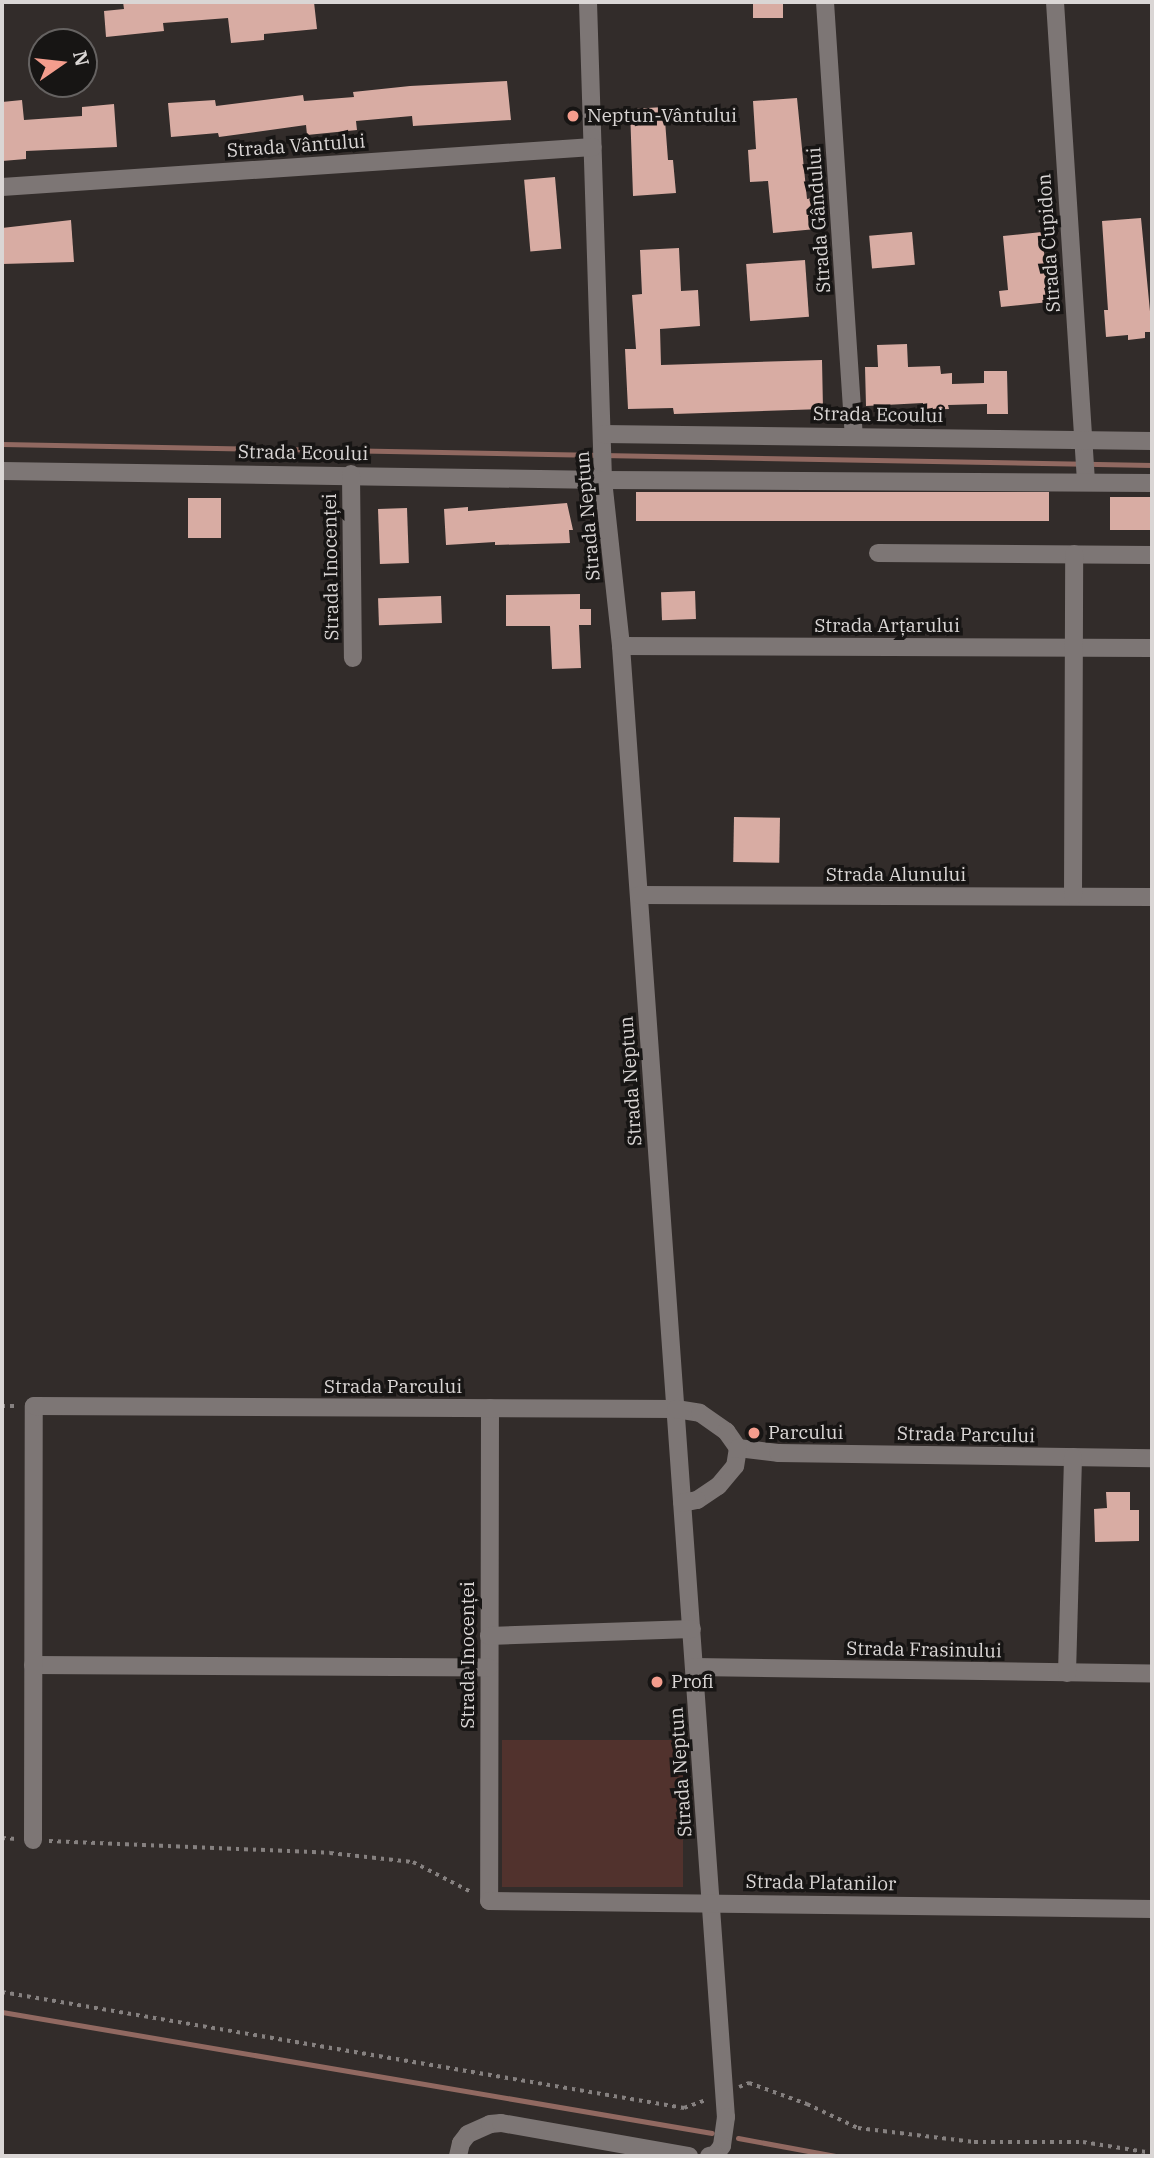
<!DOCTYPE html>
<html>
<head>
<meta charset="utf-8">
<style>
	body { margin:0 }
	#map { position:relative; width:1154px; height:2158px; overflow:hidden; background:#322c2a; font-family:"IBM Plex Serif",serif }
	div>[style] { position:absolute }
	.green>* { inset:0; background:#51322d; transform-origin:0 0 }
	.stream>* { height:5px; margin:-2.5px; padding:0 2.5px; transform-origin:2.5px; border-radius:2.5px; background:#916961 }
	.building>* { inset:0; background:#d8aca3; transform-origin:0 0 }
	.path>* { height:3.5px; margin-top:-1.75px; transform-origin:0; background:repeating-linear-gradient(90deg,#868180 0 3.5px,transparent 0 8.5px) }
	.minor>* { height:18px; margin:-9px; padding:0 9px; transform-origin:9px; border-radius:9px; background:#7d7675 }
	.dots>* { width:19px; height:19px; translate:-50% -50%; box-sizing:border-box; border:4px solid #171514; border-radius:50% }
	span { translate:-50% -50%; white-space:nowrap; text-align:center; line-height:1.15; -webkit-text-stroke:7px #171514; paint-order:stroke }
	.poi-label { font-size:19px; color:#dad6d5 }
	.left { translate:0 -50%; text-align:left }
	.street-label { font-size:19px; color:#dad6d5 }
	.frame { position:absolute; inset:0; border:4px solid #dad6d5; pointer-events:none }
	.north { position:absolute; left:28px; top:28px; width:70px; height:70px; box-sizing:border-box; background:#171514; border:2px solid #656261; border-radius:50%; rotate:76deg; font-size:19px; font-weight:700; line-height:28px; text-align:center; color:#dad6d5 }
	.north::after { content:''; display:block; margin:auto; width:24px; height:32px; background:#f49d8d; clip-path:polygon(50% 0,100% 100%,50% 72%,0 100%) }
</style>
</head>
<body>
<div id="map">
	<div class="green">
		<i style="left:502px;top:1740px;width:181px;height:147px"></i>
	</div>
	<div class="stream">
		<i style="left:2px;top:444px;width:1150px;rotate:1.05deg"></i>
		<i style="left:2px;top:2012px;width:720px;rotate:9.67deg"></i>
		<i style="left:738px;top:2138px;width:99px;rotate:10.5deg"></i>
	</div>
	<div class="building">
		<i style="clip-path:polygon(123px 2px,314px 2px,317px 29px,264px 34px,264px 40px,231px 43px,228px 18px,163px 23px,164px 31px,106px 37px,104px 11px,124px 9px)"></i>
		<i style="left:753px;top:2px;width:30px;height:16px"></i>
		<i style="clip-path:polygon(507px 81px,511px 120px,413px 126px,412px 116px,356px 121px,357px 130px,307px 135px,306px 125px,219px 137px,218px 133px,171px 137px,168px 103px,215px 100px,216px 106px,303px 95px,304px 101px,354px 97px,353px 92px,410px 86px)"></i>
		<i style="clip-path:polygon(797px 98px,807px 199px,813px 198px,816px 229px,773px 233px,768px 181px,750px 182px,748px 150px,756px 149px,753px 101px)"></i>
		<i style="clip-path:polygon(22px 100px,24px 120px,82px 116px,82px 107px,114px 104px,117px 147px,26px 151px,26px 159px,2px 161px,2px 102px)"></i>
		<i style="clip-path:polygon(664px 107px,668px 160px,673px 160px,676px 193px,633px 196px,630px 109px)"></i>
		<i style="left:555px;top:177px;width:72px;height:31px;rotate:85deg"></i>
		<i style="clip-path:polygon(1141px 218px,1152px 332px,1145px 332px,1145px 338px,1128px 340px,1128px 335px,1106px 337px,1104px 310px,1108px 310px,1102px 221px)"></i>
		<i style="clip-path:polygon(71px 220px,74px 262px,2px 264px,2px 228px)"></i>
		<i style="left:912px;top:232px;width:33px;height:43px;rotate:85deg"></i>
		<i style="clip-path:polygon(1042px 232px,1049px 302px,1001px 307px,999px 291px,1008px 290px,1003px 236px)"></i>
		<i style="clip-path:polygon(679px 248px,681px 291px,698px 290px,700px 326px,660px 329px,661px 365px,822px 360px,823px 409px,674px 414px,673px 408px,628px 409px,625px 349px,636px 349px,632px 295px,642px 294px,640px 250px)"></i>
		<i style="left:805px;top:260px;width:57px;height:59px;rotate:86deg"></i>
		<i style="clip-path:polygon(907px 344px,908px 367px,940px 366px,941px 374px,952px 373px,952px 384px,984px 383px,984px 371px,1007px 371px,1008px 414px,987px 414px,987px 404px,948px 405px,949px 409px,923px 410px,923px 403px,866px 406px,865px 367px,878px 367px,877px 345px)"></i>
		<i style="left:636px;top:492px;width:413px;height:29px"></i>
		<i style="left:1110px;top:497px;width:42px;height:33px"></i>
		<i style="left:188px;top:498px;width:33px;height:40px"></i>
		<i style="clip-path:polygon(567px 503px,573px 530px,569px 530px,570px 543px,495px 545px,495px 542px,446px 545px,444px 509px,468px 507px,468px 511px)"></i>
		<i style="left:407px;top:508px;width:55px;height:29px;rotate:88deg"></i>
		<i style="left:695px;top:591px;width:28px;height:34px;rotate:88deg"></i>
		<i style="clip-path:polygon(580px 594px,580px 609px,591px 609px,591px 625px,579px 625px,581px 668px,552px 669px,550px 626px,506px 626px,506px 595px)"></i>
		<i style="left:441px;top:596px;width:27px;height:63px;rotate:88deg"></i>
		<i style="left:734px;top:817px;width:46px;height:45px;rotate:1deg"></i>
		<i style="clip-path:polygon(1106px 1492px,1130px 1492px,1130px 1510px,1139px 1510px,1139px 1541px,1095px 1542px,1094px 1509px,1107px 1508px)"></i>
	</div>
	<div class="path">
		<i style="left:2px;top:1406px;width:16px"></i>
		<i style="left:2px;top:1838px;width:15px;rotate:4deg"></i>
		<i style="left:49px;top:1841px;width:281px;rotate:2.4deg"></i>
		<i style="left:330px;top:1853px;width:83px;rotate:6.2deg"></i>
		<i style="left:413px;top:1862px;width:65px;rotate:27.3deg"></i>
		<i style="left:2px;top:1992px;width:692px;rotate:9.65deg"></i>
		<i style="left:684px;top:2108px;width:23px;rotate:-20deg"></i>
		<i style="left:739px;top:2087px;width:11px;rotate:-22deg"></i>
		<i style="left:749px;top:2083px;width:62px;rotate:19.9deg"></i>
		<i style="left:807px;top:2104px;width:56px;rotate:25.2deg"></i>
		<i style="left:858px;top:2128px;width:117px;rotate:6.9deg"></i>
		<i style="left:974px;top:2142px;width:109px"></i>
		<i style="left:1083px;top:2142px;width:70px;rotate:9.1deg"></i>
	</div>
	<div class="minor">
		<i style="left:588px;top:2px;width:478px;rotate:88.2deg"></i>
		<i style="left:603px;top:480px;width:167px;rotate:83.8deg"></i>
		<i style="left:621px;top:646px;width:1475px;rotate:85.92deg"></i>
		<i style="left:726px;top:2117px;width:29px;rotate:98deg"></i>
		<i style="left:722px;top:2146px;width:11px;rotate:128deg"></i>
		<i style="left:715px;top:2155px;width:6px;rotate:171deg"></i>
		<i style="left:825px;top:2px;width:434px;rotate:86.2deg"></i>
		<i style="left:1055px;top:2px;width:481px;rotate:86.3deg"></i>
		<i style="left:2px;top:187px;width:592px;rotate:-3.87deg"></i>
		<i style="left:603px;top:434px;width:549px;rotate:0.73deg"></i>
		<i style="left:2px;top:471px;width:601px;rotate:0.86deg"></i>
		<i style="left:603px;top:480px;width:549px;rotate:0.31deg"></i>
		<i style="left:351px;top:474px;width:184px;rotate:89.4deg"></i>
		<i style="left:878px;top:553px;width:274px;rotate:0.4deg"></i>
		<i style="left:621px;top:646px;width:531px;rotate:0.22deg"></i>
		<i style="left:639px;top:895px;width:513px;rotate:0.22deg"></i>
		<i style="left:1073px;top:896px;width:342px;rotate:-89.8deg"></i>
		<i style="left:490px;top:1408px;width:493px;rotate:90.1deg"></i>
		<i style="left:489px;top:1901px;width:663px;rotate:0.69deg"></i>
		<i style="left:738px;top:1448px;width:40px;rotate:7.1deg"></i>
		<i style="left:778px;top:1453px;width:374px;rotate:0.8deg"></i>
		<i style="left:489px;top:1636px;width:203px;rotate:-2deg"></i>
		<i style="left:33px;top:1665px;width:456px;rotate:0.3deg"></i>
		<i style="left:694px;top:1667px;width:458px;rotate:0.8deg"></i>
		<i style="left:1067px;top:1673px;width:216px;rotate:-88.4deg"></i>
		<i style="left:33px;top:1840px;width:434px;rotate:-89.9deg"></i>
		<i style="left:34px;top:1406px;width:642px;rotate:0.27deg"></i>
		<i style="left:676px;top:1409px;width:24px;rotate:9deg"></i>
		<i style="left:700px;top:1413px;width:32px;rotate:35deg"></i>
		<i style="left:726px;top:1431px;width:21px;rotate:55deg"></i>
		<i style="left:738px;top:1448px;width:18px;rotate:99deg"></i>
		<i style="left:735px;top:1466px;width:26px;rotate:130deg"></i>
		<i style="left:718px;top:1486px;width:25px;rotate:146deg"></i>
		<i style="left:697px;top:1500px;width:15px;rotate:169deg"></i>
		<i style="left:458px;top:2156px;width:13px;rotate:-77deg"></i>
		<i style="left:461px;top:2143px;width:11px;rotate:-52deg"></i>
		<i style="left:468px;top:2134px;width:24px;rotate:-24deg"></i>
		<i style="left:490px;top:2124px;width:11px;rotate:-5deg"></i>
		<i style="left:501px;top:2123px;width:191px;rotate:10deg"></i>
	</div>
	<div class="dots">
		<i style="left:573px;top:116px;background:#f49d8d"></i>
		<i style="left:754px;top:1433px;background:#f49d8d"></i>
		<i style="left:657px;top:1682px;background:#f49d8d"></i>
	</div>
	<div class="poi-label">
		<span class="left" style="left:587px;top:116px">Neptun-Vântului</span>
		<span class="left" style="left:768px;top:1433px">Parcului</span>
		<span class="left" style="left:671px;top:1682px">Profi</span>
	</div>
	<div class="street-label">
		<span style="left:296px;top:146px;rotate:-4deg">Strada Vântului</span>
		<span style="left:819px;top:220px;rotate:-94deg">Strada Gândului</span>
		<span style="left:1049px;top:243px;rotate:-94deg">Strada Cupidon</span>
		<span style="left:878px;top:415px;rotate:1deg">Strada Ecoului</span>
		<span style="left:303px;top:453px;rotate:1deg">Strada Ecoului</span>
		<span style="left:588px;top:516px;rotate:-95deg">Strada Neptun</span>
		<span style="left:331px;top:567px;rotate:-91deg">Strada Inocenței</span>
		<span style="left:887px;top:626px">Strada Arțarului</span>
		<span style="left:896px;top:875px">Strada Alunului</span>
		<span style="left:631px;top:1081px;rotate:-94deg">Strada Neptun</span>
		<span style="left:393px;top:1387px">Strada Parcului</span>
		<span style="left:966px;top:1435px;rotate:1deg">Strada Parcului</span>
		<span style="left:924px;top:1650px;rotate:1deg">Strada Frasinului</span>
		<span style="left:468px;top:1655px;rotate:-90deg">Strada Inocenței</span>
		<span style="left:681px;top:1772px;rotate:-94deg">Strada Neptun</span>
		<span style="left:821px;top:1883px;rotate:1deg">Strada Platanilor</span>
	</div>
	<div class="frame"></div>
	<div class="north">N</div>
</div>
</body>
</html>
